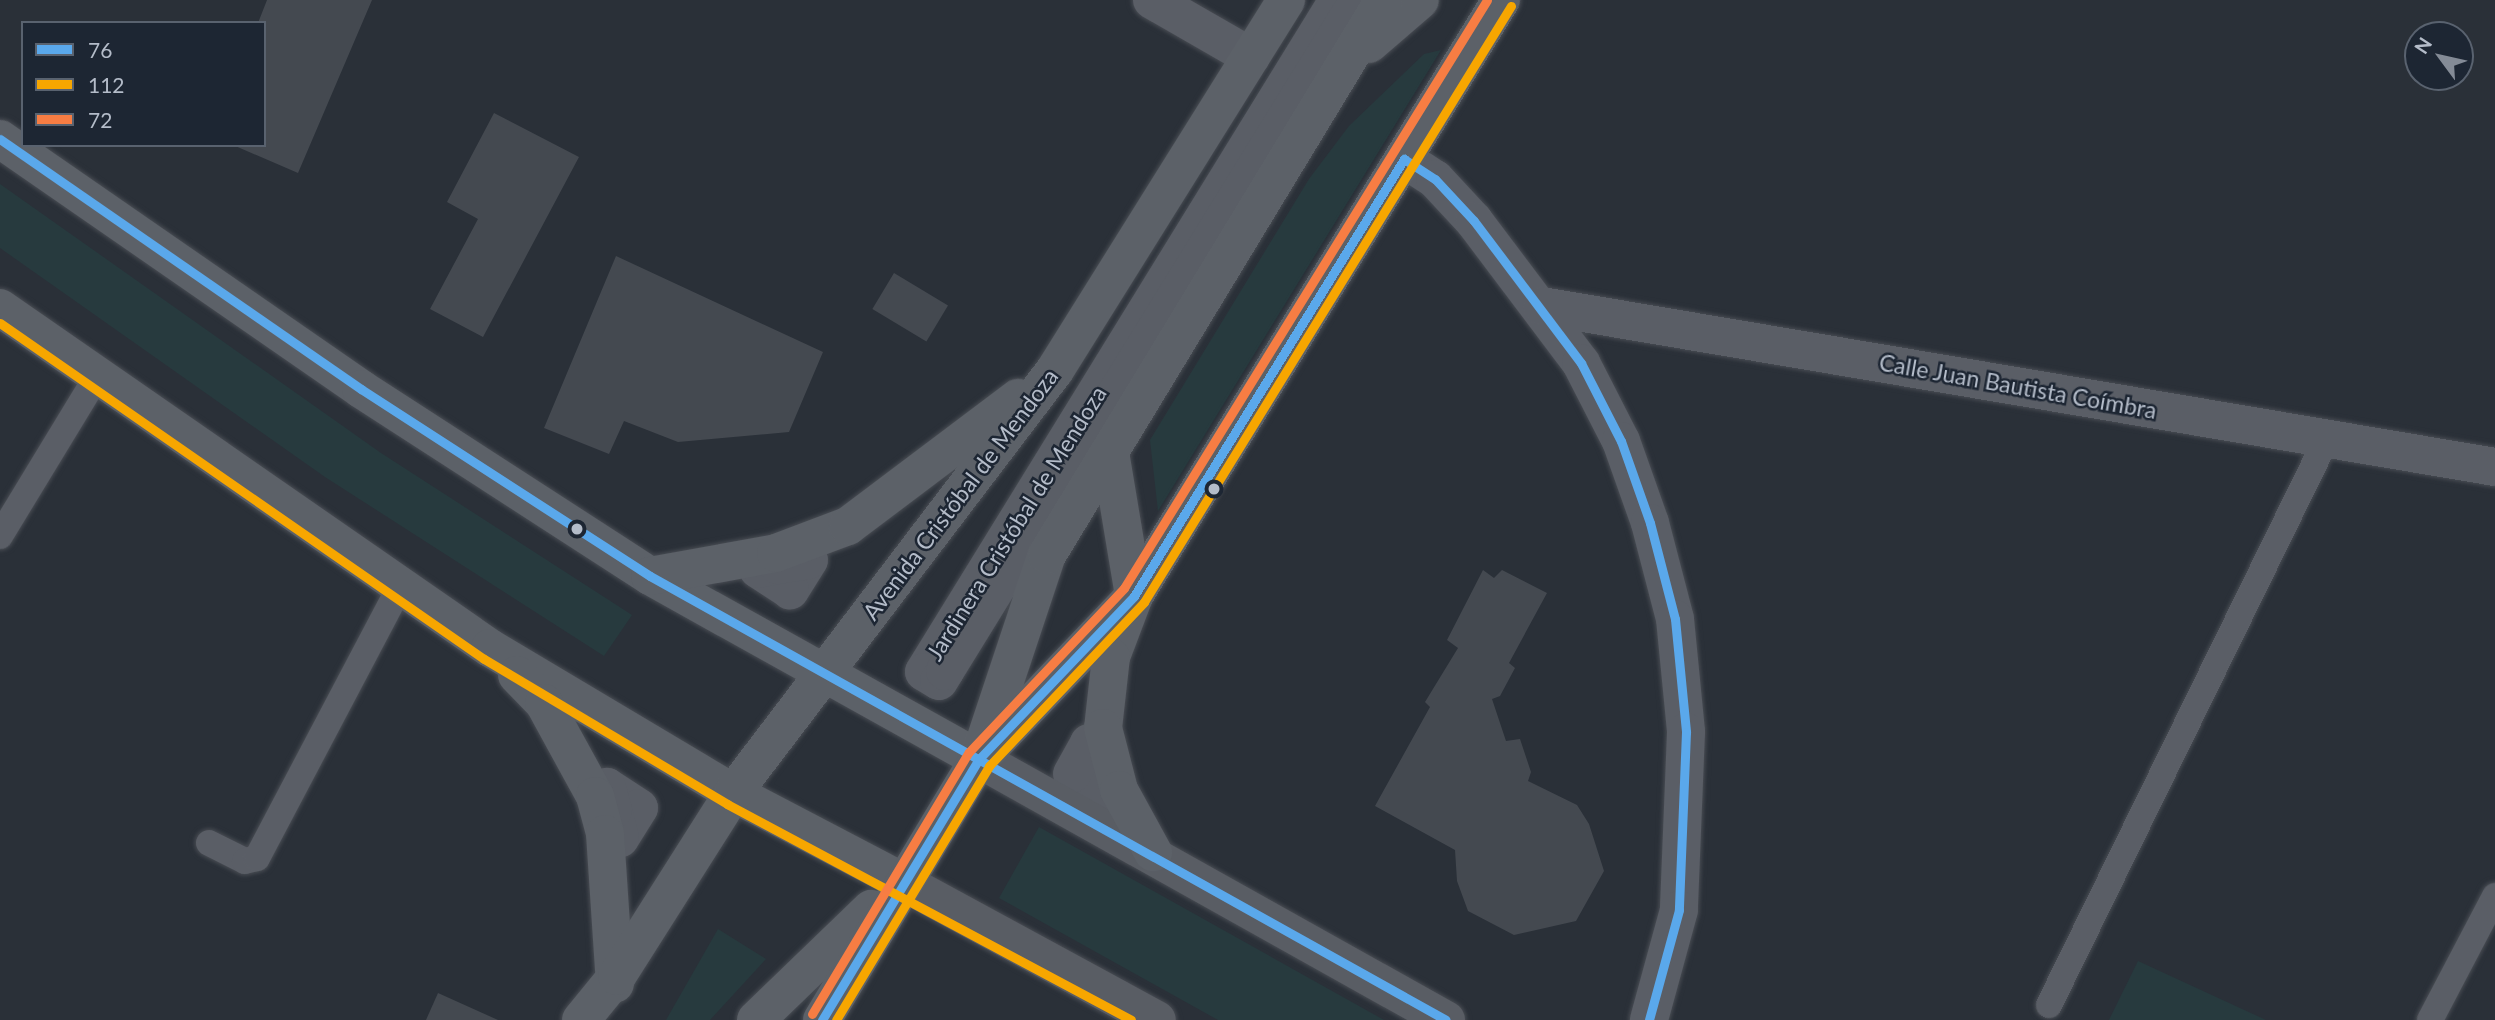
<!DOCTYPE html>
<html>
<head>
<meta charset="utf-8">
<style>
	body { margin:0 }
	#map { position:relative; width:2495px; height:1020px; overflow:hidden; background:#2a3038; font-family:Lato,sans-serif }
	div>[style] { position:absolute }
	.green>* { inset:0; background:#273a3e }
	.building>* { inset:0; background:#444950; transform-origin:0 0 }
	.roads { filter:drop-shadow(0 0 2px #484c53) drop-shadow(0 0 2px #484c53) }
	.lane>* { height:26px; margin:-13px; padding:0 13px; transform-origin:13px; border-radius:13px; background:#5a5e66 }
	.street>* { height:38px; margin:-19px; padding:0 19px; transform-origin:19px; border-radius:19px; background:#5a5e66 }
	.secondary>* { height:38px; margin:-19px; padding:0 19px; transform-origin:19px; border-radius:19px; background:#595d64 }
	.primary>* { height:38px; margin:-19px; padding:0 19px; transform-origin:19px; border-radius:19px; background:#5c6168 }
	.bus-1>* { height:9px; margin:-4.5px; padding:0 4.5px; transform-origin:4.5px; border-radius:4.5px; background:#5aa8eb }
	.bus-2>* { height:9px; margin:-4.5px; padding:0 4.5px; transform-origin:4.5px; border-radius:4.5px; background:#f7a600 }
	.bus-3>* { height:9px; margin:-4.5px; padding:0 4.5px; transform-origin:4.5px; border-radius:4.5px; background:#f77d43 }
	.dots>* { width:19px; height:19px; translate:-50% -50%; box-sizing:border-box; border:4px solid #1d2633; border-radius:50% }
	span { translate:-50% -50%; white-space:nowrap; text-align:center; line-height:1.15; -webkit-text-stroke:5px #1d2633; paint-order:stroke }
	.street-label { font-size:23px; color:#b4bcc9 }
	.legend { position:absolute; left:21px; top:21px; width:245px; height:126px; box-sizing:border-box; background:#1d2633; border:2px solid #59626f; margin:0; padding:9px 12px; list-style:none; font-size:21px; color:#b4bcc9 }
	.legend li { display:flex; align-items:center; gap:14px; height:35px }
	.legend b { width:35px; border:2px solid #59626f }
	.north { position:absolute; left:2404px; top:21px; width:70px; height:70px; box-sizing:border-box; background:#1d2633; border:2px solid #59626f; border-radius:50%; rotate:303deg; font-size:19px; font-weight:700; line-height:28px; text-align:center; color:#b4bcc9 }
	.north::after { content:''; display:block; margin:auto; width:24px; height:32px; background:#848b96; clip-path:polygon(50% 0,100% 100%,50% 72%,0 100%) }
</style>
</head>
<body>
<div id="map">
	<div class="green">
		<i style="clip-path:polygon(1441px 50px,1158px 511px,1150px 440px,1309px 179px,1349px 126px,1424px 54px)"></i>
		<i style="clip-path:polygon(0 184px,381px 453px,632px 615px,604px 656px,325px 477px,0 248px)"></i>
		<i style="clip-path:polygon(1039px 827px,1384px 1020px,1218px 1020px,999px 898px)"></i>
		<i style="clip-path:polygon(718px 929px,766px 959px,710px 1020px,666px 1020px)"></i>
		<i style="clip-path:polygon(2138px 961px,2266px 1020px,2109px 1020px)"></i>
	</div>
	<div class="building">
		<i style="clip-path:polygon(267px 0,372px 0,298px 173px,233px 145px,264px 145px,264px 23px,258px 23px)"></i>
		<i style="clip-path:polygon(494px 113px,579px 157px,483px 337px,430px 309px,478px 219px,447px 202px)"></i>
		<i style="clip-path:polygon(616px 256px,823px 352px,789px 432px,678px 442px,624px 421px,609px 454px,544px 428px)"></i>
		<i style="left:894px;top:273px;width:63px;height:42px;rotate:31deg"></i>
		<i style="clip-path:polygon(1483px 570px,1494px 578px,1502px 570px,1547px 593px,1509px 663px,1515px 668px,1500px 696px,1492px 699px,1506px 741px,1520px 739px,1531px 772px,1528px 781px,1577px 805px,1589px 824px,1604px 871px,1576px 921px,1514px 935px,1468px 911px,1457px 881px,1455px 850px,1375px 806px,1430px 707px,1425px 702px,1458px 648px,1447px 640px)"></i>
		<i style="clip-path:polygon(438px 993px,498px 1020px,426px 1020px)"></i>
	</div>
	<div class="roads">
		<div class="lane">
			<i style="left:0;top:536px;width:185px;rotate:-58.7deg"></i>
			<i style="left:209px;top:843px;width:40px;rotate:26.6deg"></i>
			<i style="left:245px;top:861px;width:12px;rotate:-14deg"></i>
			<i style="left:257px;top:858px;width:306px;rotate:-62.2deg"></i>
			<i style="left:2049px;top:1005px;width:631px;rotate:-63.88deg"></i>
			<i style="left:2430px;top:1020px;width:140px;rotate:-62.3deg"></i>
		</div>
		<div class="street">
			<i style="left:1152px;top:0;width:114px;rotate:29.9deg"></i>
			<i style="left:1338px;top:0;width:789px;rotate:121.64deg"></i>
			<i style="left:924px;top:672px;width:17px;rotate:31deg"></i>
			<i style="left:939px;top:681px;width:12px;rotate:-59deg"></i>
			<i style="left:945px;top:671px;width:788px;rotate:-58.33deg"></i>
			<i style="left:1404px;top:159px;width:37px;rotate:33deg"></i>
			<i style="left:1435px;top:179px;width:57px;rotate:47.1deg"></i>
			<i style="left:1474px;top:221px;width:178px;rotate:53deg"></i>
			<i style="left:1581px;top:363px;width:88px;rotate:62.9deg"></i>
			<i style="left:1621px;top:441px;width:87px;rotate:70.5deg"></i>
			<i style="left:1650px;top:523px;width:99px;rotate:75.4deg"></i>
			<i style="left:1675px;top:619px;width:114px;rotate:84.4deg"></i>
			<i style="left:1686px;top:732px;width:178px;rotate:92.3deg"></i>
			<i style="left:1679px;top:910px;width:114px;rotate:105.3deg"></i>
			<i style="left:1542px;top:306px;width:967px;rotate:9.59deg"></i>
			<i style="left:809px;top:560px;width:36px;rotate:122deg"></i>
			<i style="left:790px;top:590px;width:38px;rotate:-147deg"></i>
			<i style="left:758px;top:569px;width:20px;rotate:-11deg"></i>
			<i style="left:778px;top:565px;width:31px;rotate:-9deg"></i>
			<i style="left:1089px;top:743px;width:24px;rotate:73deg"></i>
			<i style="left:1096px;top:766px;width:28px;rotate:69deg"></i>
			<i style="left:1106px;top:792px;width:38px;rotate:-152deg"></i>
			<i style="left:1072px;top:774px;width:35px;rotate:-61deg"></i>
			<i style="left:607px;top:787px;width:38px;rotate:33deg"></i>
			<i style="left:639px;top:808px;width:36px;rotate:122deg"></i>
			<i style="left:620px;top:838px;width:29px;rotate:-104deg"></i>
			<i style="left:613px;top:810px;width:24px;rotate:-105deg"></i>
		</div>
		<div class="secondary">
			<i style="left:979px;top:759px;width:535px;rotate:29.2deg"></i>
			<i style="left:901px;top:881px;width:291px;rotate:28.5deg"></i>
		</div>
		<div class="primary">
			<i style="left:1369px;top:44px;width:67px;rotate:-40.8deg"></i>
			<i style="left:0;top:139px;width:439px;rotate:34.7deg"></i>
			<i style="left:361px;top:389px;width:344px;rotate:32.9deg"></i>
			<i style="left:650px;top:576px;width:376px;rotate:29.1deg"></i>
			<i style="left:0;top:308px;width:596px;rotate:34.76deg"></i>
			<i style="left:490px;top:648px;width:283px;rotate:30.8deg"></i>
			<i style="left:733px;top:793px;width:190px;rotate:27.6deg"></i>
			<i style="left:1110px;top:452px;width:146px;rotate:80.5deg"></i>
			<i style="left:1134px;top:596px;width:65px;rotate:110.7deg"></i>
			<i style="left:1111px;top:657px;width:71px;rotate:96.4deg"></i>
			<i style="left:1103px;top:728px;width:64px;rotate:75.5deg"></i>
			<i style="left:1119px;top:790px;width:71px;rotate:61.3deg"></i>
			<i style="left:650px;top:576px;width:128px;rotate:-10.3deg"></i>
			<i style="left:776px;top:553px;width:77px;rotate:-20.6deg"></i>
			<i style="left:848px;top:526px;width:213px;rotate:-37deg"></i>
			<i style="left:517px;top:675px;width:39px;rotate:46deg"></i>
			<i style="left:544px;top:703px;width:106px;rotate:61.3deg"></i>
			<i style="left:595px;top:796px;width:39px;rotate:75deg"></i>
			<i style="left:605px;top:834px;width:150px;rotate:86.2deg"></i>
			<i style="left:983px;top:747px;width:202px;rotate:-71.6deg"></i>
			<i style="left:1047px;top:555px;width:649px;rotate:-58.73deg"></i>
			<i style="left:581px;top:1020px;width:57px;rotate:-50.7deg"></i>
			<i style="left:617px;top:976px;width:217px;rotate:-57.6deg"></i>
			<i style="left:733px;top:793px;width:532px;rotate:-52.72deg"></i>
			<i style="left:1055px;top:370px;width:436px;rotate:-58deg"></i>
			<i style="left:756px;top:1020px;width:160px;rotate:-44deg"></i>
			<i style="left:822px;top:1020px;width:305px;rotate:-59deg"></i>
			<i style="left:979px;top:759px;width:225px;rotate:-46.4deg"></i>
			<i style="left:1134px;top:596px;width:700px;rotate:-58.38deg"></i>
		</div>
	</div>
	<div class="bus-1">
		<i style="left:0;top:139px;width:439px;rotate:34.7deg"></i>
		<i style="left:361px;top:389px;width:344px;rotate:32.9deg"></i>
		<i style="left:650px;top:576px;width:911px;rotate:29.15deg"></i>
		<i style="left:822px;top:1020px;width:305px;rotate:-59deg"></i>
		<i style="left:979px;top:759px;width:225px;rotate:-46.4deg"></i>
		<i style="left:1134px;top:596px;width:514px;rotate:-58.29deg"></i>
		<i style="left:1404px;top:159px;width:37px;rotate:33deg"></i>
		<i style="left:1435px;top:179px;width:57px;rotate:47.1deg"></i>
		<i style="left:1474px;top:221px;width:178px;rotate:53deg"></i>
		<i style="left:1581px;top:363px;width:88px;rotate:62.9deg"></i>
		<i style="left:1621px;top:441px;width:87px;rotate:70.5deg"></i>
		<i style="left:1650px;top:523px;width:99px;rotate:75.4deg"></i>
		<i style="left:1675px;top:619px;width:114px;rotate:84.4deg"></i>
		<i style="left:1686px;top:732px;width:178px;rotate:92.3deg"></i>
		<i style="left:1679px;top:910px;width:114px;rotate:105.3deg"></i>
	</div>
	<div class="bus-2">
		<i style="left:0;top:323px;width:589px;rotate:34.77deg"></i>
		<i style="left:484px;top:659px;width:283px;rotate:30.8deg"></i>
		<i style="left:727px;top:804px;width:458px;rotate:28.1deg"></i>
		<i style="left:836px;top:1020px;width:297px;rotate:-58.9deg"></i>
		<i style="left:989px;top:766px;width:226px;rotate:-46.6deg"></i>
		<i style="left:1144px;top:602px;width:700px;rotate:-58.38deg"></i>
	</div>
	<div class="bus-3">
		<i style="left:812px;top:1014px;width:305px;rotate:-59.1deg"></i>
		<i style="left:969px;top:752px;width:226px;rotate:-46.6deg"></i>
		<i style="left:1124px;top:588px;width:691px;rotate:-58.31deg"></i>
	</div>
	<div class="dots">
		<i style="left:1214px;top:489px;background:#b4bcc9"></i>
		<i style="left:577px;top:529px;background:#b4bcc9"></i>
	</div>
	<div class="street-label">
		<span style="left:2018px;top:386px;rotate:10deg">Calle Juan Bautista Coímbra</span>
		<span style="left:960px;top:494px;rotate:-53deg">Avenida Cristóbal de Mendoza</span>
		<span style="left:1016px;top:523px;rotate:-58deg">Jardinera Cristóbal de Mendoza</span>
	</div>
	<ul class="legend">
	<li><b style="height:9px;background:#5aa8eb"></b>76</li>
	<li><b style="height:9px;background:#f7a600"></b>112</li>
	<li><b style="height:9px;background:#f77d43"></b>72</li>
	</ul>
	<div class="north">N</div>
</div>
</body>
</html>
